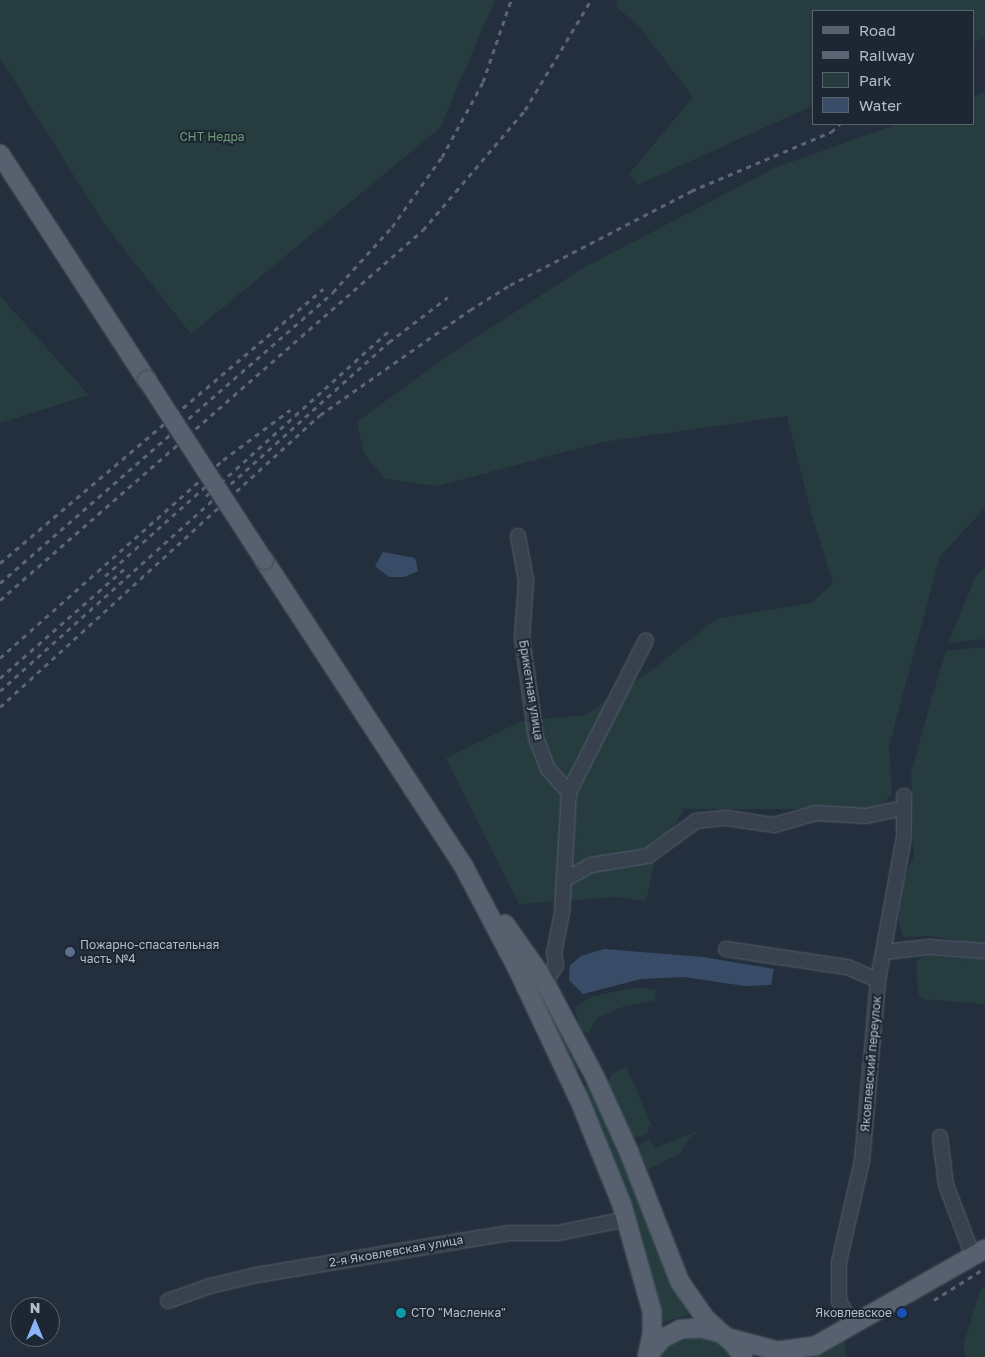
<!DOCTYPE html>
<html>
<head>
<meta charset="utf-8">
<style>
	body { margin:0 }
	#map { position:relative; width:985px; height:1357px; overflow:hidden; background:#242f3e; font-family:"Golos Text",sans-serif }
	div>[style] { position:absolute }
	.green>* { inset:0; background:#263c3f }
	.water>* { inset:0; background:#394c67 }
	.roads { filter:drop-shadow(0 0 1px #565f6c) drop-shadow(0 0 1px #565f6c) }
	.minor>* { height:14px; margin:-7px; padding:0 7px; transform-origin:7px; border-radius:7px; background:#38414e }
	.major>* { height:18px; margin:-9px; padding:0 9px; transform-origin:9px; border-radius:9px; background:#56606e }
	.rail>* { height:3px; margin-top:-1.5px; transform-origin:0; background:repeating-linear-gradient(90deg,#5a6575 0 5px,transparent 0 10px) }
	.bridges { filter:drop-shadow(0 0 1px #414a57) drop-shadow(0 0 1px #414a57) }
	.major-bridge>* { height:18px; margin:-9px; padding:0 9px; transform-origin:9px; border-radius:9px; background:#56606e }
	.dots>* { width:14px; height:14px; translate:-50% -50%; box-sizing:border-box; border:2px solid #1d2633; border-radius:50% }
	span { translate:-50% -50%; white-space:nowrap; text-align:center; line-height:1.15; -webkit-text-stroke:4px #1d2633; paint-order:stroke }
	.park-label { font-size:12px; color:#6b9a76 }
	.street-label { font-size:12px; color:#b4bcc9 }
	.poi-label { font-size:12px; color:#b4bcc9 }
	.left { translate:0 -50%; text-align:left }
	.right { translate:-100% -50%; text-align:right }
	.legend { position:absolute; left:812px; top:10px; width:162px; height:115px; box-sizing:border-box; background:#1d2633; border:1px solid #59626f; margin:0; padding:6px 9px; list-style:none; font-size:15px; color:#b4bcc9 }
	.legend li { display:flex; align-items:center; gap:10px; height:25px }
	.legend b { width:25px; border:1px solid #59626f }
	.north { position:absolute; left:10px; top:1297px; width:50px; height:50px; box-sizing:border-box; background:#1d2633; border:1px solid #59626f; border-radius:50%; rotate:0deg; font-size:14px; font-weight:700; line-height:20px; text-align:center; color:#b4bcc9 }
	.north::after { content:''; display:block; margin:auto; width:18px; height:22px; background:#8ab4f8; clip-path:polygon(50% 0,100% 100%,50% 72%,0 100%) }
</style>
</head>
<body>
<div id="map">
	<div class="green">
		<i style="clip-path:polygon(0 0,495px 0,440px 128px,191px 334px,105px 225px,0 58px)"></i>
		<i style="clip-path:polygon(618px 0,985px 0,985px 38px,974px 42px,974px 11px,814px 11px,814px 105px,638px 185px,629px 174px,693px 97px,639px 26px,615px 6px)"></i>
		<i style="clip-path:polygon(985px 92px,985px 508px,940px 556px,889px 746px,892px 795px,876px 809px,684px 809px,654px 863px,646px 901px,616px 897px,519px 904px,446px 758px,522px 721px,585px 715px,656px 667px,716px 619px,811px 603px,833px 583px,810px 509px,787px 416px,602px 442px,438px 486px,385px 479px,364px 454px,357px 422px,446px 357px,583px 268px,777px 167px,897px 124px,974px 124px,974px 96px)"></i>
		<i style="clip-path:polygon(0 296px,89px 395px,0 423px)"></i>
		<i style="clip-path:polygon(985px 566px,985px 639px,948px 643px,976px 576px)"></i>
		<i style="clip-path:polygon(985px 647px,985px 945px,931px 936px,904px 937px,898px 922px,904px 879px,914px 856px,911px 773px,933px 693px,946px 651px)"></i>
		<i style="clip-path:polygon(926px 956px,985px 959px,985px 1004px,922px 999px,918px 993px,916px 962px)"></i>
		<i style="clip-path:polygon(525px 961px,581px 1067px,579px 1069px,574px 1070px,521px 963px)"></i>
		<i style="clip-path:polygon(638px 987px,656px 990px,655px 1000px,622px 1007px,597px 1018px,589px 1033px,580px 1030px,575px 1007px,593px 996px)"></i>
		<i style="clip-path:polygon(626px 1066px,653px 1128px,649px 1126px,647px 1134px,633px 1138px,608px 1082px,612px 1074px)"></i>
		<i style="clip-path:polygon(587px 1085px,590px 1085px,694px 1313px,661px 1323px,583px 1089px)"></i>
		<i style="clip-path:polygon(700px 1130px,688px 1139px,680px 1154px,648px 1169px,638px 1147px,649px 1139px,655px 1148px)"></i>
		<i style="clip-path:polygon(985px 1287px,985px 1357px,966px 1357px,963px 1346px,980px 1290px)"></i>
		<i style="clip-path:polygon(700px 1336px,722px 1344px,734px 1357px,657px 1357px,668px 1345px,683px 1337px)"></i>
		<i style="clip-path:polygon(844px 1338px,846px 1357px,810px 1357px)"></i>
	</div>
	<div class="water">
		<i style="clip-path:polygon(383px 552px,415px 558px,418px 571px,404px 577px,389px 577px,375px 566px)"></i>
		<i style="clip-path:polygon(604px 949px,703px 957px,774px 969px,771px 985px,745px 986px,684px 977px,641px 979px,583px 994px,569px 980px,570px 965px,581px 956px)"></i>
	</div>
	<div class="roads">
		<div class="minor">
			<i style="left:518px;top:536px;width:46px;rotate:79.9deg"></i>
			<i style="left:526px;top:581px;width:57px;rotate:94deg"></i>
			<i style="left:522px;top:638px;width:101px;rotate:82deg"></i>
			<i style="left:536px;top:738px;width:33px;rotate:69deg"></i>
			<i style="left:548px;top:769px;width:31px;rotate:48deg"></i>
			<i style="left:569px;top:792px;width:121px;rotate:93.3deg"></i>
			<i style="left:562px;top:913px;width:41px;rotate:101.3deg"></i>
			<i style="left:554px;top:953px;width:13px;rotate:81deg"></i>
			<i style="left:556px;top:966px;width:19px;rotate:125deg"></i>
			<i style="left:569px;top:792px;width:170px;rotate:-63.1deg"></i>
			<i style="left:566px;top:879px;width:29px;rotate:-29deg"></i>
			<i style="left:591px;top:865px;width:58px;rotate:-9deg"></i>
			<i style="left:648px;top:856px;width:59px;rotate:-36.1deg"></i>
			<i style="left:696px;top:821px;width:31px;rotate:-6deg"></i>
			<i style="left:727px;top:818px;width:48px;rotate:8.5deg"></i>
			<i style="left:774px;top:825px;width:44px;rotate:-15.9deg"></i>
			<i style="left:816px;top:813px;width:50px;rotate:3.4deg"></i>
			<i style="left:866px;top:816px;width:39px;rotate:-12deg"></i>
			<i style="left:726px;top:949px;width:122px;rotate:8.5deg"></i>
			<i style="left:847px;top:967px;width:34px;rotate:23deg"></i>
			<i style="left:885px;top:952px;width:44px;rotate:-6.5deg"></i>
			<i style="left:929px;top:947px;width:56px;rotate:4.1deg"></i>
			<i style="left:940px;top:1137px;width:48px;rotate:82.9deg"></i>
			<i style="left:946px;top:1185px;width:76px;rotate:69.2deg"></i>
			<i style="left:168px;top:1301px;width:45px;rotate:-19.7deg"></i>
			<i style="left:210px;top:1286px;width:48px;rotate:-13.2deg"></i>
			<i style="left:257px;top:1275px;width:206px;rotate:-9.5deg"></i>
			<i style="left:460px;top:1241px;width:51px;rotate:-9.1deg"></i>
			<i style="left:510px;top:1233px;width:48px"></i>
			<i style="left:558px;top:1233px;width:70px;rotate:-11.5deg"></i>
			<i style="left:853px;top:1327px;width:30px;rotate:-118deg"></i>
			<i style="left:839px;top:1301px;width:39px;rotate:-90deg"></i>
			<i style="left:839px;top:1262px;width:104px;rotate:-77.2deg"></i>
			<i style="left:862px;top:1161px;width:182px;rotate:-84.9deg"></i>
			<i style="left:878px;top:980px;width:145px;rotate:-79.7deg"></i>
			<i style="left:904px;top:837px;width:41px;rotate:-90deg"></i>
		</div>
		<div class="major">
			<i style="left:0;top:154px;width:270px;rotate:57deg"></i>
			<i style="left:264px;top:560px;width:366px;rotate:56.9deg"></i>
			<i style="left:464px;top:867px;width:112px;rotate:62.3deg"></i>
			<i style="left:516px;top:966px;width:147px;rotate:64.7deg"></i>
			<i style="left:579px;top:1099px;width:114px;rotate:67.9deg"></i>
			<i style="left:622px;top:1205px;width:111px;rotate:74.3deg"></i>
			<i style="left:652px;top:1312px;width:22px;rotate:90deg"></i>
			<i style="left:652px;top:1334px;width:24px;rotate:102deg"></i>
			<i style="left:505px;top:924px;width:62px;rotate:54.8deg"></i>
			<i style="left:541px;top:975px;width:115px;rotate:62.1deg"></i>
			<i style="left:595px;top:1077px;width:82px;rotate:65.6deg"></i>
			<i style="left:629px;top:1152px;width:140px;rotate:68.6deg"></i>
			<i style="left:680px;top:1282px;width:45px;rotate:54.9deg"></i>
			<i style="left:706px;top:1319px;width:36px;rotate:42deg"></i>
			<i style="left:733px;top:1343px;width:17px;rotate:54deg"></i>
			<i style="left:729px;top:1338px;width:51px;rotate:14.9deg"></i>
			<i style="left:778px;top:1351px;width:37px;rotate:-8deg"></i>
			<i style="left:815px;top:1346px;width:196px;rotate:-29.7deg"></i>
			<i style="left:648px;top:1355px;width:23px;rotate:-49deg"></i>
			<i style="left:663px;top:1338px;width:20px;rotate:-27deg"></i>
			<i style="left:681px;top:1329px;width:21px;rotate:-3deg"></i>
			<i style="left:702px;top:1328px;width:18px;rotate:16deg"></i>
		</div>
	</div>
	<div class="rail">
		<i style="left:206px;top:496px;width:249px;rotate:-42.1deg"></i>
		<i style="left:0;top:563px;width:424px;rotate:-40.3deg"></i>
		<i style="left:105px;top:576px;width:147px;rotate:-41.7deg"></i>
		<i style="left:0;top:583px;width:442px;rotate:-41.1deg"></i>
		<i style="left:333px;top:292px;width:88px;rotate:-47.8deg"></i>
		<i style="left:392px;top:227px;width:86px;rotate:-54.5deg"></i>
		<i style="left:442px;top:157px;width:85px;rotate:-61.3deg"></i>
		<i style="left:483px;top:82px;width:87px;rotate:-71.1deg"></i>
		<i style="left:0;top:600px;width:562px;rotate:-41.18deg"></i>
		<i style="left:423px;top:230px;width:157px;rotate:-49.6deg"></i>
		<i style="left:525px;top:110px;width:128px;rotate:-59deg"></i>
		<i style="left:0;top:658px;width:298px;rotate:-41.6deg"></i>
		<i style="left:223px;top:460px;width:84px;rotate:-36.7deg"></i>
		<i style="left:0;top:678px;width:165px;rotate:-41.3deg"></i>
		<i style="left:0;top:691px;width:523px;rotate:-41.9deg"></i>
		<i style="left:389px;top:342px;width:74px;rotate:-37.3deg"></i>
		<i style="left:0;top:707px;width:433px;rotate:-42.4deg"></i>
		<i style="left:320px;top:415px;width:183px;rotate:-35deg"></i>
		<i style="left:470px;top:310px;width:47px;rotate:-32deg"></i>
		<i style="left:510px;top:285px;width:204px;rotate:-27.4deg"></i>
		<i style="left:691px;top:191px;width:152px;rotate:-22.9deg"></i>
		<i style="left:831px;top:132px;width:12px;rotate:-42deg"></i>
		<i style="left:934px;top:1300px;width:60px;rotate:-32.1deg"></i>
	</div>
	<div class="bridges">
		<div class="major-bridge">
			<i style="left:147px;top:380px;width:215px;rotate:57deg"></i>
		</div>
	</div>
	<div class="dots">
		<i style="left:70px;top:952px;background:#5c6f8a"></i>
		<i style="left:401px;top:1313px;background:#0f9aa8"></i>
		<i style="left:902px;top:1313px;background:#1a4fb4"></i>
	</div>
	<div class="park-label">
		<span style="left:212px;top:137px">СНТ Недра</span>
	</div>
	<div class="street-label">
		<span style="left:531px;top:690px;rotate:81deg">Брикетная улица</span>
		<span style="left:871px;top:1064px;rotate:-85deg">Яковлевский переулок</span>
		<span style="left:396px;top:1251px;rotate:-10deg">2-я Яковлевская улица</span>
	</div>
	<div class="poi-label">
		<span class="left" style="left:80px;top:952px">Пожарно-спасательная<br>часть №4</span>
		<span class="left" style="left:411px;top:1313px">СТО "Масленка"</span>
		<span class="right" style="left:892px;top:1313px">Яковлевское</span>
	</div>
	<ul class="legend">
	<li><b style="height:6px;background:#56606e"></b>Road</li>
	<li><b style="height:6px;background:#5a6575"></b>Railway</li>
	<li><b style="height:14px;background:#263c3f"></b>Park</li>
	<li><b style="height:14px;background:#394c67"></b>Water</li>
	</ul>
	<div class="north">N</div>
</div>
</body>
</html>
